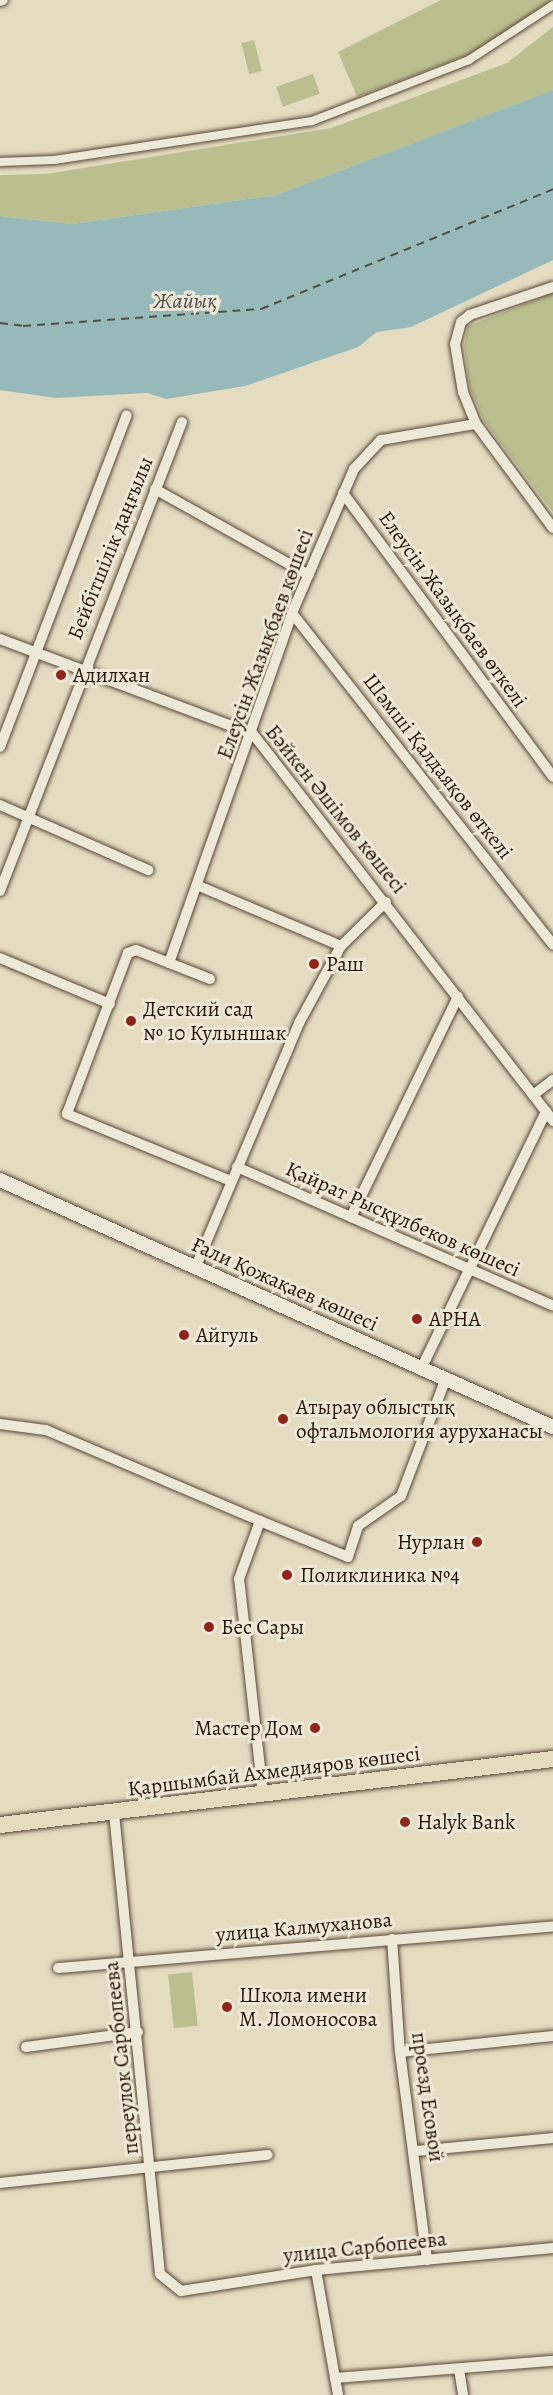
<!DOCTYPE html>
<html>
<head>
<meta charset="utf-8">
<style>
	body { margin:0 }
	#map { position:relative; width:553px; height:2395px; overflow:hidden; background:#e4dbc1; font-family:Alegreya,serif }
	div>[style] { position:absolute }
	.green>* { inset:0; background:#bbbe8e; transform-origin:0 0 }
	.water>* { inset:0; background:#98b9ba }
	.ferry>* { height:1.5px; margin-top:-0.75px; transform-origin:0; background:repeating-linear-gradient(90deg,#514e46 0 8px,transparent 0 14px) }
	.roads { filter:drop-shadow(0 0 2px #594636) drop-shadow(0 0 2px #594636) }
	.pedestrian>* { height:8px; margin:-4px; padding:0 4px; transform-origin:4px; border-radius:4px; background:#ede8d7 }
	.minor>* { height:10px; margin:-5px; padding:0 5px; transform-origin:5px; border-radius:5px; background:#ede8d7 }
	.tertiary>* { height:14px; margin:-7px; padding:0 7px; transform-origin:7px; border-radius:7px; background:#ede8d7 }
	.primary>* { height:16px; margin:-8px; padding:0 8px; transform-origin:8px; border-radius:8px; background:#e4dbc1 }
	.dots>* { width:16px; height:16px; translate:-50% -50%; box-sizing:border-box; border:3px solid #ede8d7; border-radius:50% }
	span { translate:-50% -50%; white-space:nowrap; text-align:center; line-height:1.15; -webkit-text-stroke:6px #ede8d7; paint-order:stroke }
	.street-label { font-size:21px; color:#2b1407 }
	.poi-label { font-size:21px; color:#2b1407 }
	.left { translate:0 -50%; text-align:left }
	.right { translate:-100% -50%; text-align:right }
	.water-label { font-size:22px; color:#514e46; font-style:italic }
</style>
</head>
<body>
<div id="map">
	<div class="green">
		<i style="clip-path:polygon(441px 0,551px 0,512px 33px,480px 50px,357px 97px,338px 52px)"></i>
		<i style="clip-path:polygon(553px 27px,553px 90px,276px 195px,72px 224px,0 216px,0 175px,46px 174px,331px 128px,507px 63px)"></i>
		<i style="left:254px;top:40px;width:32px;height:13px;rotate:76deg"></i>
		<i style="left:313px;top:74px;width:21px;height:39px;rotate:71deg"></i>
		<i style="clip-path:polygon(553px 293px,553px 512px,484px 421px,470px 389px,464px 346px,468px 326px)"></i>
		<i style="left:192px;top:1972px;width:54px;height:24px;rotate:84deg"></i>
	</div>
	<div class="water">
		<i style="clip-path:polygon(553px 90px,553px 260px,411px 327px,377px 332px,358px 347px,245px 386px,166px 399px,147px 393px,56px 398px,0 390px,0 216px,72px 224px,276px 195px)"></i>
	</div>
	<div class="ferry">
		<i style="left:0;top:323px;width:23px;rotate:7deg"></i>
		<i style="left:23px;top:326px;width:239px;rotate:-4.1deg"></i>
		<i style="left:261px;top:309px;width:316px;rotate:-22.3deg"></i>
	</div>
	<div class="roads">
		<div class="pedestrian">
			<i style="left:0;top:162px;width:54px;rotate:-2.1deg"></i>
			<i style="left:54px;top:160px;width:261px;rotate:-8.6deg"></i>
			<i style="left:312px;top:121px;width:168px;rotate:-21.2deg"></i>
			<i style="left:469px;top:60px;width:100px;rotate:-33.2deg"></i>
		</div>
		<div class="minor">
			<i style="left:0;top:1px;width:3px;rotate:-18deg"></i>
			<i style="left:553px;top:287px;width:88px;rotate:161.4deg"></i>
			<i style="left:470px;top:315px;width:11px;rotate:142deg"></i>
			<i style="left:461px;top:322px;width:23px;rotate:105deg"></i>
			<i style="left:455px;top:344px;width:49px;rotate:80.5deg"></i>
			<i style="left:463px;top:392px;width:35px;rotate:68deg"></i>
			<i style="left:476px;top:424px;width:129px;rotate:53.5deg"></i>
			<i style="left:155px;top:489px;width:176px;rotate:29.2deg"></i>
			<i style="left:343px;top:493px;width:353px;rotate:53.5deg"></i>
			<i style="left:292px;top:613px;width:422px;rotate:51.8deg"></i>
			<i style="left:0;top:639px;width:270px;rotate:20.6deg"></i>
			<i style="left:253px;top:734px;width:490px;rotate:52.2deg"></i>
			<i style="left:0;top:747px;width:355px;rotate:-69.1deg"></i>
			<i style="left:0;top:805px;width:162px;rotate:23.7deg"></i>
			<i style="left:199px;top:886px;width:154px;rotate:22.9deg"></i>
			<i style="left:0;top:891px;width:503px;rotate:-68.79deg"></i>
			<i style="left:0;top:958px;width:119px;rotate:22.7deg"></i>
			<i style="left:169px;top:963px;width:371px;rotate:-70.6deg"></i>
			<i style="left:292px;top:613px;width:157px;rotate:-66.7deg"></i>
			<i style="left:354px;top:469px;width:40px;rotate:-47deg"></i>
			<i style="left:381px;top:440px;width:96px;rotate:-9.6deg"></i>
			<i style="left:210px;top:979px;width:79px;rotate:-158.6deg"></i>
			<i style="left:136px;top:950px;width:9px;rotate:159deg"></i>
			<i style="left:128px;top:953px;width:172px;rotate:110.8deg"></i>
			<i style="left:67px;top:1114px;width:177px;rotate:22.2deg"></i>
			<i style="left:533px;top:1095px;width:25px;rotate:-37deg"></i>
			<i style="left:237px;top:1167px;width:345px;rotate:23.7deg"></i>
			<i style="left:351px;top:1217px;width:245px;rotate:-64.1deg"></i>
			<i style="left:196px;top:1266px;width:264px;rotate:-67deg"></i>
			<i style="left:299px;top:1023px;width:88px;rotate:-61.4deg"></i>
			<i style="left:341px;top:946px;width:63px;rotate:-44.4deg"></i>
			<i style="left:422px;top:1367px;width:284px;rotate:-64.1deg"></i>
			<i style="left:0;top:1424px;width:46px;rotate:7.4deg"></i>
			<i style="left:46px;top:1430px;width:233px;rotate:23deg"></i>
			<i style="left:263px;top:1795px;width:217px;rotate:-96.3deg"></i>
			<i style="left:239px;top:1579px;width:62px;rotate:-70.1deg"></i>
			<i style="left:260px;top:1521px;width:95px;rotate:22.2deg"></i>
			<i style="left:348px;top:1557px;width:33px;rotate:-72deg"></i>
			<i style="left:358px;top:1526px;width:52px;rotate:-34.9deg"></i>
			<i style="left:401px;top:1496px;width:126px;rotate:-69.1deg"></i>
			<i style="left:114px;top:1813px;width:463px;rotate:84.3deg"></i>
			<i style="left:160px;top:2274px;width:27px;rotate:39deg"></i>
			<i style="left:181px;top:2291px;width:137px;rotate:-8.8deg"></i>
			<i style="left:316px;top:2270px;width:238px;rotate:-5.3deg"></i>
			<i style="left:392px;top:1939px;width:113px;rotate:86deg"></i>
			<i style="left:400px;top:2052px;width:210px;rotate:82.6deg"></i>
			<i style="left:58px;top:1968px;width:497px;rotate:-4.8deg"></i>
			<i style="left:26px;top:2047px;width:113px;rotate:-7.6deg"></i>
			<i style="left:400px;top:2052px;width:154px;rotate:-6deg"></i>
			<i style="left:416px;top:2151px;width:138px;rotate:-5.4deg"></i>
			<i style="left:0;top:2183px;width:269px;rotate:-6deg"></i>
			<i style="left:316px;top:2270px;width:127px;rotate:80deg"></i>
			<i style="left:459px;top:2369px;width:26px;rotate:81deg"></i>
			<i style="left:335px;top:2378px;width:219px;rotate:-4.5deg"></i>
		</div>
		<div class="tertiary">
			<i style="left:0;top:1180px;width:606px;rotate:24.07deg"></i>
		</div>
		<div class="primary">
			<i style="left:0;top:1825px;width:557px;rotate:-6.81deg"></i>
		</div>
	</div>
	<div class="dots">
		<i style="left:61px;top:675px;background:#8f2418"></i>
		<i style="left:314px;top:964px;background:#8f2418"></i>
		<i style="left:131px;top:1021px;background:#8f2418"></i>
		<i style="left:417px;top:1319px;background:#8f2418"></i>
		<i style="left:184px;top:1335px;background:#8f2418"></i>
		<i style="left:283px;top:1419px;background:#8f2418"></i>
		<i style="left:477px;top:1542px;background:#8f2418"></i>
		<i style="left:287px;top:1575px;background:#8f2418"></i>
		<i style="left:209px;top:1627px;background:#8f2418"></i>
		<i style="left:315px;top:1728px;background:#8f2418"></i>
		<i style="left:405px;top:1822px;background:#8f2418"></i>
		<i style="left:227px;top:2007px;background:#8f2418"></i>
	</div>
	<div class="street-label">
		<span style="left:110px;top:548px;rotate:-68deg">Бейбітшілік даңғылы</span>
		<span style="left:453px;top:609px;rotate:54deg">Елеусін Жазықбаев өткелі</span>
		<span style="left:265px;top:644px;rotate:-70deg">Елеусін Жазықбаев көшесі</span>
		<span style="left:438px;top:766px;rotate:52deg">Шәмші Қалдаяқов өткелі</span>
		<span style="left:336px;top:809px;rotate:51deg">Бәйкен Әшімов көшесі</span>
		<span style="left:403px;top:1219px;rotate:24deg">Қайрат Рысқұлбеков көшесі</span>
		<span style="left:285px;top:1284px;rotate:24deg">Ғали Қожақаев көшесі</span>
		<span style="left:274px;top:1771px;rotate:-7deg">Қаршымбай Ахмедияров көшесі</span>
		<span style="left:304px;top:1927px;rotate:-5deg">улица Калмуханова</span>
		<span style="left:121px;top:2058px;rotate:-96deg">переулок Сарбопеева</span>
		<span style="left:428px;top:2097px;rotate:82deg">проезд Есовой</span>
		<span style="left:365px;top:2247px;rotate:-6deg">улица Сарбопеева</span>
	</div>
	<div class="poi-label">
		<span class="left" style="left:73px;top:675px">Адилхан</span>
		<span class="left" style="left:326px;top:964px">Раш</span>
		<span class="left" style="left:143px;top:1021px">Детский сад<br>№ 10 Кулыншак</span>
		<span class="left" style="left:429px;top:1319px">АРНА</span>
		<span class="left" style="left:196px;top:1335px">Айгуль</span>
		<span class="left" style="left:296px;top:1419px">Атырау облыстық<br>офтальмология ауруханасы</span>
		<span class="right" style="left:465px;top:1542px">Нурлан</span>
		<span class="left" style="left:300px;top:1575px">Поликлиника №4</span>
		<span class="left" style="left:221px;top:1627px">Бес Сары</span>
		<span class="right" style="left:303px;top:1728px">Мастер Дом</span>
		<span class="left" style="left:417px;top:1822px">Halyk Bank</span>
		<span class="left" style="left:239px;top:2007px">Школа имени<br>М. Ломоносова</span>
	</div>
	<div class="water-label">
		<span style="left:185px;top:302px">Жайық</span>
	</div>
</div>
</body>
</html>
